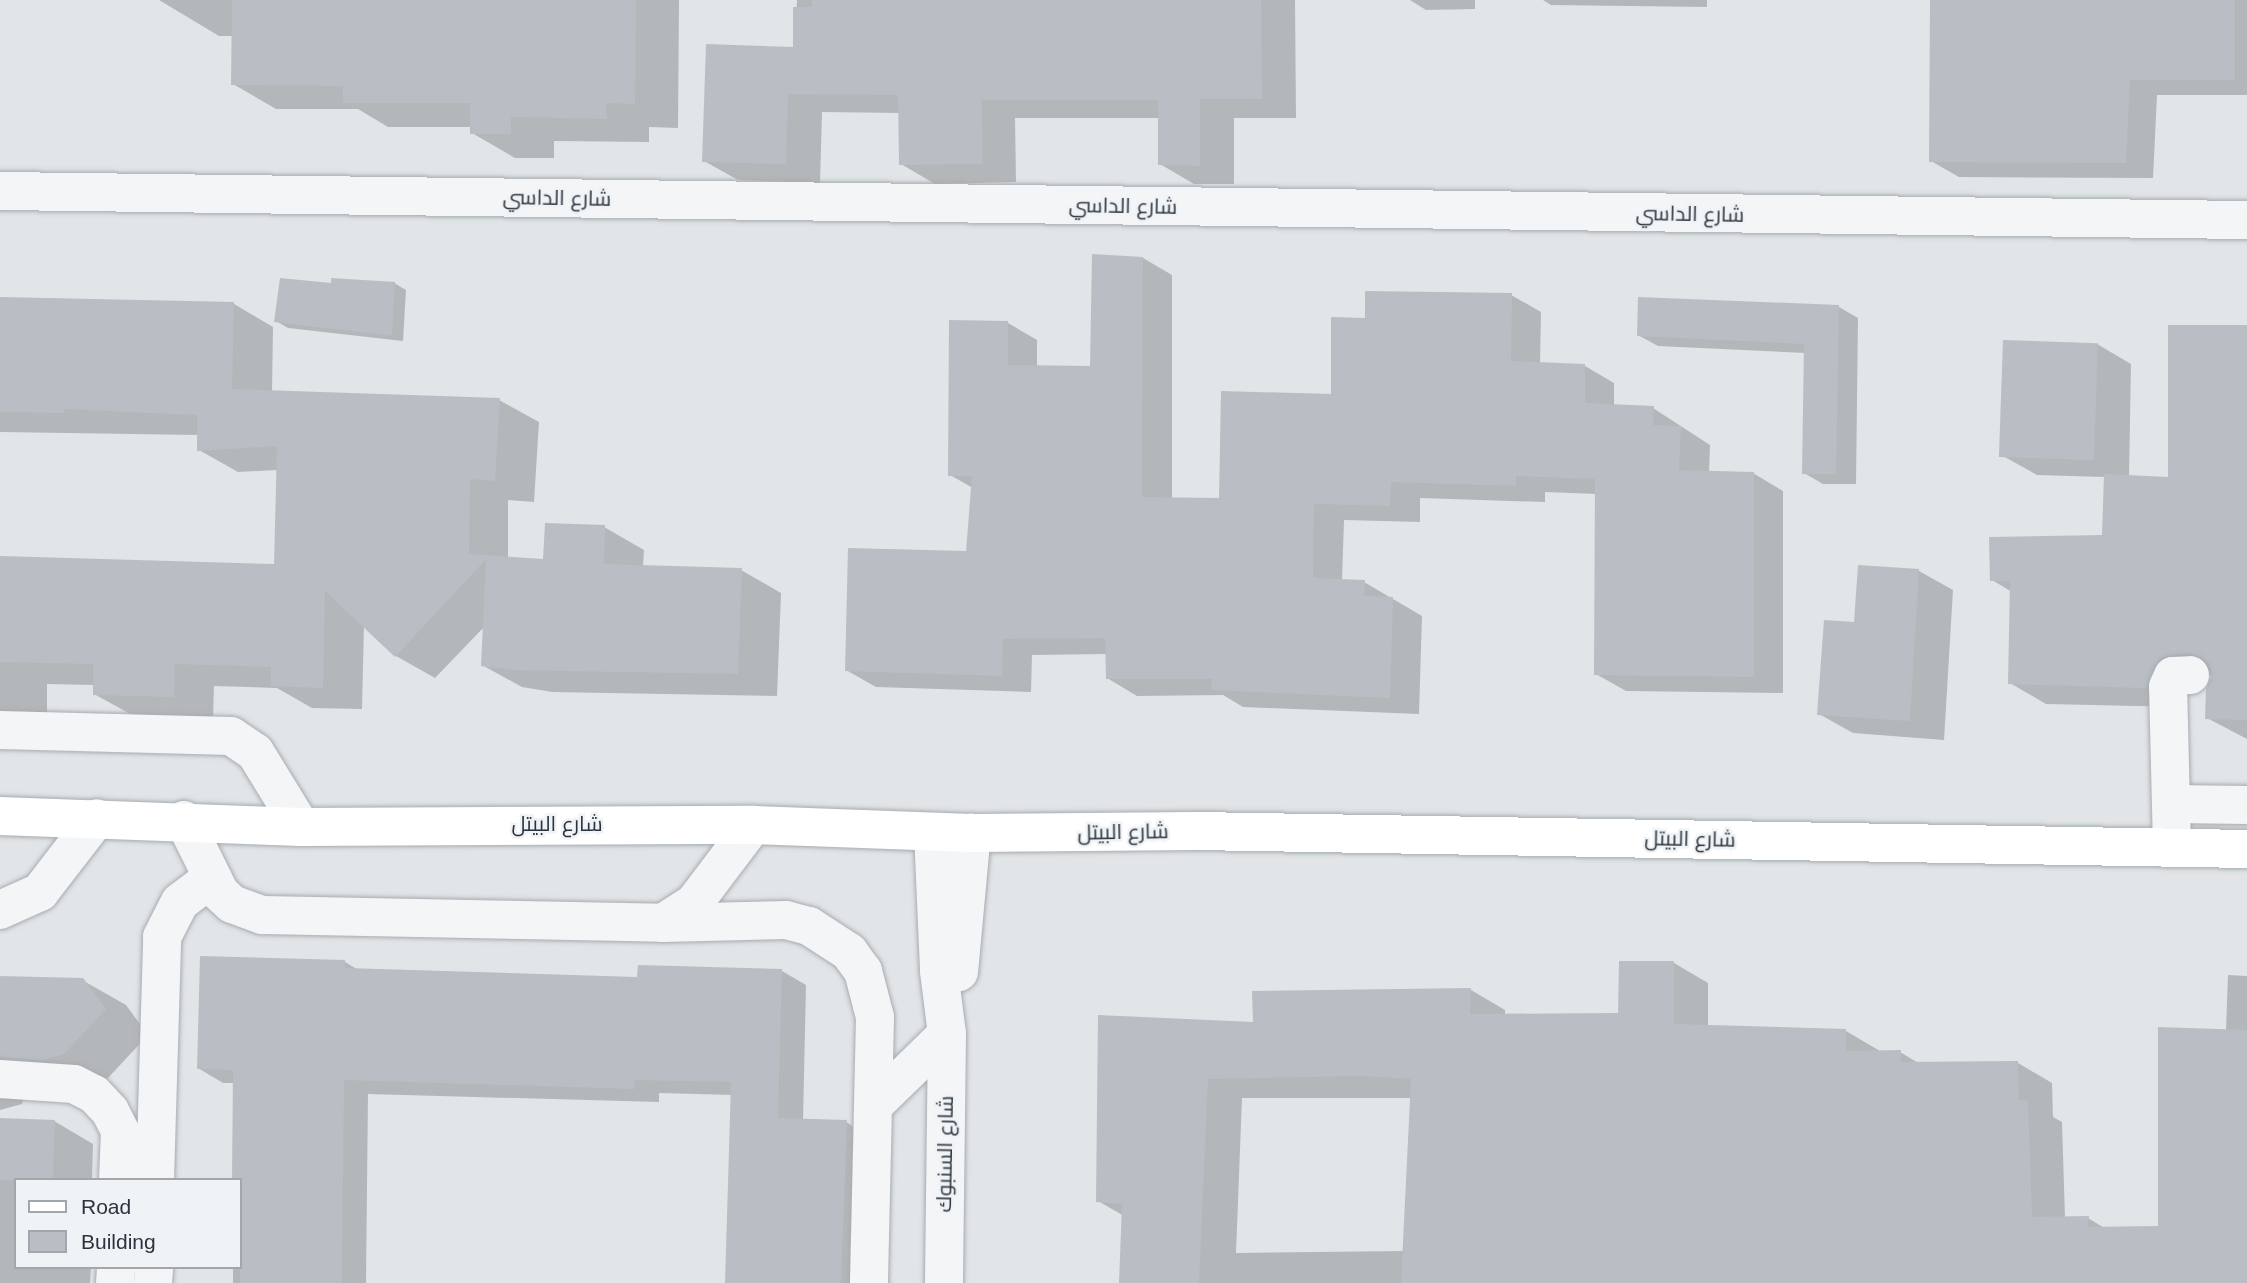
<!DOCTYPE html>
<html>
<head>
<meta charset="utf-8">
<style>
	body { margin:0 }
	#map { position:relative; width:2247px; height:1283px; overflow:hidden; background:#e1e5e8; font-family:Arial,Cairo,sans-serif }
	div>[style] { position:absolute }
	.shadow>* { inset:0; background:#0003 }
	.building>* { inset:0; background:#b9bec4; transform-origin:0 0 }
	.roads { filter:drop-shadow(0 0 2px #a7acb2) drop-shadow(0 0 2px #a7acb2) }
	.street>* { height:38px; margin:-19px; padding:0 19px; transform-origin:19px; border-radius:19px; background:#f3f5f7 }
	.secondary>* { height:38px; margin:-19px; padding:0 19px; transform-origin:19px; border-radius:19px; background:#fff }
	span { translate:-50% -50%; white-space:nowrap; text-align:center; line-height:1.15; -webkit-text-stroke:5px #f0f3f6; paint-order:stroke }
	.street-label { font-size:21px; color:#2b343e }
	.legend { position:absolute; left:14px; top:1178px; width:228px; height:91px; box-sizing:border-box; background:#f0f3f6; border:2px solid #a1a7ac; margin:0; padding:9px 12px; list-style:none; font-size:21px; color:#2b343e }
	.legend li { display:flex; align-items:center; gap:14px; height:35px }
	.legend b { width:35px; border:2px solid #a1a7ac }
</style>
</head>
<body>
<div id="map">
	<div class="shadow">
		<i style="clip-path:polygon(159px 0,679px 0,678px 128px,649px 127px,649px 142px,554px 141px,554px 158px,515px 158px,472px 133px,472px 127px,388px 127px,358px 109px,276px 109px,233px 84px,233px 36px,219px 36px)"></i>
		<i style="clip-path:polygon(797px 0,1295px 0,1296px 118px,1234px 118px,1234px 184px,1194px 184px,1160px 164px,1160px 118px,1015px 118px,1016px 182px,935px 184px,901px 164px,900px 113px,822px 112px,820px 183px,738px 180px,704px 161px,795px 49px)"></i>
		<i style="clip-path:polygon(1410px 0,1475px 0,1475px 9px,1426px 10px)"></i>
		<i style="clip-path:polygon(1543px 0,1707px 0,1707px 7px,1551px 5px)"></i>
		<i style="clip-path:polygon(1931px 0,2247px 0,2247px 95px,2157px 95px,2153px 178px,1959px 177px,1931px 161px)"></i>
		<i style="clip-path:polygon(1143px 258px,1172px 275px,1172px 499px,1220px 500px,1332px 396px,1366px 320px,1511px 295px,1541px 312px,1540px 364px,1585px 366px,1614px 383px,1614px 406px,1653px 408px,1710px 445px,1709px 473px,1753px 473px,1783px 491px,1783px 693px,1626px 691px,1596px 674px,1597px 494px,1545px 492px,1545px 502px,1420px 498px,1420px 522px,1344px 520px,1342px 581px,1364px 582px,1422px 616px,1419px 714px,1243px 707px,1223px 695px,1137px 696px,1107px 678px,1107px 654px,1032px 655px,1031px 692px,876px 687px,846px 670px,967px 553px,973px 488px,950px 475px,1008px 323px,1037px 340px,1037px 367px,1091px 367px)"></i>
		<i style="clip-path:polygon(394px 283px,406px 290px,403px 341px,288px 328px,276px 321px,332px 285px)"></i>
		<i style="clip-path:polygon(0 299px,234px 304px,273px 327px,272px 392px,499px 400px,539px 422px,534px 502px,508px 500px,508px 558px,545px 561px,604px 527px,644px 550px,643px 567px,741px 570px,781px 593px,777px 696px,552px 692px,522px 687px,482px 665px,485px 626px,435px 678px,396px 656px,364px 625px,362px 709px,312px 708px,277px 688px,214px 686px,213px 718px,134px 716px,94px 694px,94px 685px,47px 684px,47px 713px,0 712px,0 558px,275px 566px,278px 470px,238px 472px,199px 450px,199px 435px,0 432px)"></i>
		<i style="clip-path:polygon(1839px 307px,1858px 318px,1856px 484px,1823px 484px,1804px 473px,1806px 353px,1658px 346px,1638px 335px)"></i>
		<i style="clip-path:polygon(2247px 327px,2247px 739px,2207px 718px,2213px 675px,2196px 678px,2182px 707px,2046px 704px,2010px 683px,2012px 592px,1992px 580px,2103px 537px,2105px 477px,2037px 475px,2003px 456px,2097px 344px,2131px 364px,2129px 477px,2170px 479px)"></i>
		<i style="clip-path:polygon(1919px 571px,1953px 590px,1944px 740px,1853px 733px,1819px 714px,1856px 624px)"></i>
		<i style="clip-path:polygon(345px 962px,360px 971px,639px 979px,782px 971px,806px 985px,803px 1121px,846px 1122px,871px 1137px,867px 1283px,727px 1283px,733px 1095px,659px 1093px,659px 1102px,368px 1094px,366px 1283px,233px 1283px,233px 1267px,240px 1267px,235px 1083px,223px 1083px,198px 1068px)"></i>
		<i style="clip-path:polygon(evenodd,1674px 963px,1708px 983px,1708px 1027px,1846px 1031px,1880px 1051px,1900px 1052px,1920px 1064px,2018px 1063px,2052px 1083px,2053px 1117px,2062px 1122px,2065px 1218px,2088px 1218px,2106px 1229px,2160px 1228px,2226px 1031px,2228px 975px,2247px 976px,2247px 1283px,1121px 1283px,1124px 1216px,1098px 1201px,1255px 1024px,1471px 990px,1505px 1010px,1505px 1016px,1620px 1015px,1674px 963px,1242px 1098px,1412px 1098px,1404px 1251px,1236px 1253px,1242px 1098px)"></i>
		<i style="clip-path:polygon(0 978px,82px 980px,126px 1005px,148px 1035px,108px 1078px,25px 1092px,22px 1104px,0 1110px)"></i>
		<i style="clip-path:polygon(0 1120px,54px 1121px,93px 1144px,92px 1180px,16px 1180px,16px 1267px,91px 1267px,90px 1283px,0 1283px)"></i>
	</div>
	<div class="building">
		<i style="clip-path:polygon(232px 0,636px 0,635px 104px,606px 103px,607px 119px,511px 117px,511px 134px,470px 134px,470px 103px,343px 103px,343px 86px,231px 85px)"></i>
		<i style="clip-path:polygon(812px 0,1261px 0,1262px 99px,1200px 99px,1200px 166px,1158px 165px,1158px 100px,982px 100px,983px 164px,899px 165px,898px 95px,788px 94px,786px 164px,702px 162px,706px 44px,793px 47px,793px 7px,812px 7px)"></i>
		<i style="clip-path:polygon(1930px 0,2235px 0,2235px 80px,2130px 80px,2126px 163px,1929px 162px)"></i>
		<i style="clip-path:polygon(1092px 254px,1143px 257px,1142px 497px,1219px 498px,1221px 391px,1331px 394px,1331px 317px,1365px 318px,1365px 291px,1512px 293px,1511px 361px,1585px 364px,1585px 403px,1654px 406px,1653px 425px,1681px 426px,1679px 470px,1754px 472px,1754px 677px,1594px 675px,1595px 479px,1516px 476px,1516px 486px,1391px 482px,1390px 506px,1314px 504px,1313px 578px,1365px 580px,1364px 596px,1393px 597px,1390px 698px,1211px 690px,1212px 679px,1106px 679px,1105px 638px,1003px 639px,1002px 676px,845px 671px,848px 548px,966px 551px,972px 476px,948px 476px,949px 320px,1008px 321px,1008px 365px,1090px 366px)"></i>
		<i style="clip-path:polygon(280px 278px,331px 283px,331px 278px,395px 282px,392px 336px,274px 322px)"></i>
		<i style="clip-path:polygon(0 297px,234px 302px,232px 389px,500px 398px,495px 481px,470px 479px,469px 554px,543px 559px,545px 523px,605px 525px,604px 564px,742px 568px,738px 674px,512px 670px,481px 666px,486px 559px,395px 657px,325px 591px,323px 688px,271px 686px,271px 667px,175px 664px,174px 697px,93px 695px,93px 664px,0 662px,0 556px,274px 564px,277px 446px,197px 451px,197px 415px,64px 409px,64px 413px,0 412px)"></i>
		<i style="clip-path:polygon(1638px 297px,1839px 305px,1836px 474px,1802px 474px,1804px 344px,1637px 336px)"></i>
		<i style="clip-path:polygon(2168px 325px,2247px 325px,2247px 720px,2205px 719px,2206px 689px,2212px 673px,2208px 662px,2189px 653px,2160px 658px,2146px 688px,2008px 684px,2010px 581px,1990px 581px,1989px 537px,2102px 535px,2104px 474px,2168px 477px)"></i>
		<i style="left:2003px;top:340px;width:95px;height:117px;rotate:2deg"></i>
		<i style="clip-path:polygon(1858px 565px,1919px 569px,1910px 721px,1817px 715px,1824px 620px,1854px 622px)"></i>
		<i style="clip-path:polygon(200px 956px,345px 960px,345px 968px,637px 977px,638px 965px,782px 969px,778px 1118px,847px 1120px,841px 1283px,725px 1283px,731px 1082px,634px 1080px,635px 1089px,344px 1080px,342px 1283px,240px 1283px,240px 1180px,232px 1180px,233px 1070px,197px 1069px)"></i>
		<i style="clip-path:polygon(1619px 961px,1674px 961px,1674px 1024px,1846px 1029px,1846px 1051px,1901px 1050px,1901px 1062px,2018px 1061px,2019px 1100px,2028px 1101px,2032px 1217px,2089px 1216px,2088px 1227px,2158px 1226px,2158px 1027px,2247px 1030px,2247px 1283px,1401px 1283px,1411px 1079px,1362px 1076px,1208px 1079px,1199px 1283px,1119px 1283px,1122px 1204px,1096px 1202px,1098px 1015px,1253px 1022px,1252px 991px,1471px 988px,1470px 1014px,1618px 1013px)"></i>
		<i style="clip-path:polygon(0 976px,83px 978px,106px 1009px,64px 1054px,44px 1060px,0 1057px)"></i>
		<i style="left:0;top:1118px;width:55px;height:62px;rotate:2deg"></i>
	</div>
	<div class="roads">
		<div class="street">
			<i style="left:0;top:191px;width:2247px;rotate:0.74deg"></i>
			<i style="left:0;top:730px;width:231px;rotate:1.5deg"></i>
			<i style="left:231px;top:736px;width:29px;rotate:34deg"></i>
			<i style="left:255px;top:752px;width:88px;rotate:58.5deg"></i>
			<i style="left:2172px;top:804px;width:75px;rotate:0.8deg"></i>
			<i style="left:184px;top:820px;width:81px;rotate:63.7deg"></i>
			<i style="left:220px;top:893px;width:16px;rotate:43deg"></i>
			<i style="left:232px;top:904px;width:33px;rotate:20deg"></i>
			<i style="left:263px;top:915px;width:400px;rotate:1.1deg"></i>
			<i style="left:663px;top:923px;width:37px;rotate:-33deg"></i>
			<i style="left:694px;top:903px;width:98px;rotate:-52.9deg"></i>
			<i style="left:933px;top:832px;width:139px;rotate:87.5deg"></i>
			<i style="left:939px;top:971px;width:64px;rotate:82.8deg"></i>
			<i style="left:947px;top:1034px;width:249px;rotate:90.7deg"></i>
			<i style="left:2172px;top:848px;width:161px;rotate:-91.4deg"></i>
			<i style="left:2168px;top:687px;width:12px;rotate:-66deg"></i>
			<i style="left:2173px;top:676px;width:17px;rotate:-3deg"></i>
			<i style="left:0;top:910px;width:44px;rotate:-24.2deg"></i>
			<i style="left:40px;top:892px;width:93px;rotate:-52.4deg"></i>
			<i style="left:663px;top:923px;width:123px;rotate:-1.4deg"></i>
			<i style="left:786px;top:920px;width:24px;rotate:15deg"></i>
			<i style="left:809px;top:926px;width:48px;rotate:33deg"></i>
			<i style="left:849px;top:952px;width:24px;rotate:54deg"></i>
			<i style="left:863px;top:971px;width:48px;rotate:75.4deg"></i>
			<i style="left:875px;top:1017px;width:266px;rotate:91.3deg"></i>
			<i style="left:959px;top:972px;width:140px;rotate:-84.7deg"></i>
			<i style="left:0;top:1079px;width:74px;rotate:3.9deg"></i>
			<i style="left:74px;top:1084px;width:22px;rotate:27deg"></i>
			<i style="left:94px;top:1094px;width:23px;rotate:47deg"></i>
			<i style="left:110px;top:1111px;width:22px;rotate:63deg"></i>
			<i style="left:120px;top:1131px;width:49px;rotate:92.3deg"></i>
			<i style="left:873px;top:1106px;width:103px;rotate:-44.2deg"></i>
			<i style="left:155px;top:1180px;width:243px;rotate:-88.3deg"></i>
			<i style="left:162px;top:937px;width:39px;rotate:-63deg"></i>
			<i style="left:180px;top:902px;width:39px;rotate:-37deg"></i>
			<i style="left:115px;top:1283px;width:16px;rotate:-86deg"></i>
			<i style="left:153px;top:1283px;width:16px;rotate:-86deg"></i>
		</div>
		<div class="secondary">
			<i style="left:0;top:816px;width:301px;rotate:2.1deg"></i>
			<i style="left:301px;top:827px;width:452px;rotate:-0.3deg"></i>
			<i style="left:753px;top:825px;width:219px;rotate:2.1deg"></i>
			<i style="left:972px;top:833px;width:224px;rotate:-0.5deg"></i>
			<i style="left:1196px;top:831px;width:1051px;rotate:0.98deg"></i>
		</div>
	</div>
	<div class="street-label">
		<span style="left:557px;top:198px;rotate:1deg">شارع الداسي</span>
		<span style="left:1123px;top:206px;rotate:1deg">شارع الداسي</span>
		<span style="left:1690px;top:214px;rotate:1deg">شارع الداسي</span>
		<span style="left:557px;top:824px">شارع البيتل</span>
		<span style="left:1123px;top:832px;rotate:-1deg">شارع البيتل</span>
		<span style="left:1690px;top:839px;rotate:1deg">شارع البيتل</span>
		<span style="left:945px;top:1154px;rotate:-89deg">شارع السنبوك</span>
	</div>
	<ul class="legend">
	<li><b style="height:9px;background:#fff"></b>Road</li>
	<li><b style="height:19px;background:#b9bec4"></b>Building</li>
	</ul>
</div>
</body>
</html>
